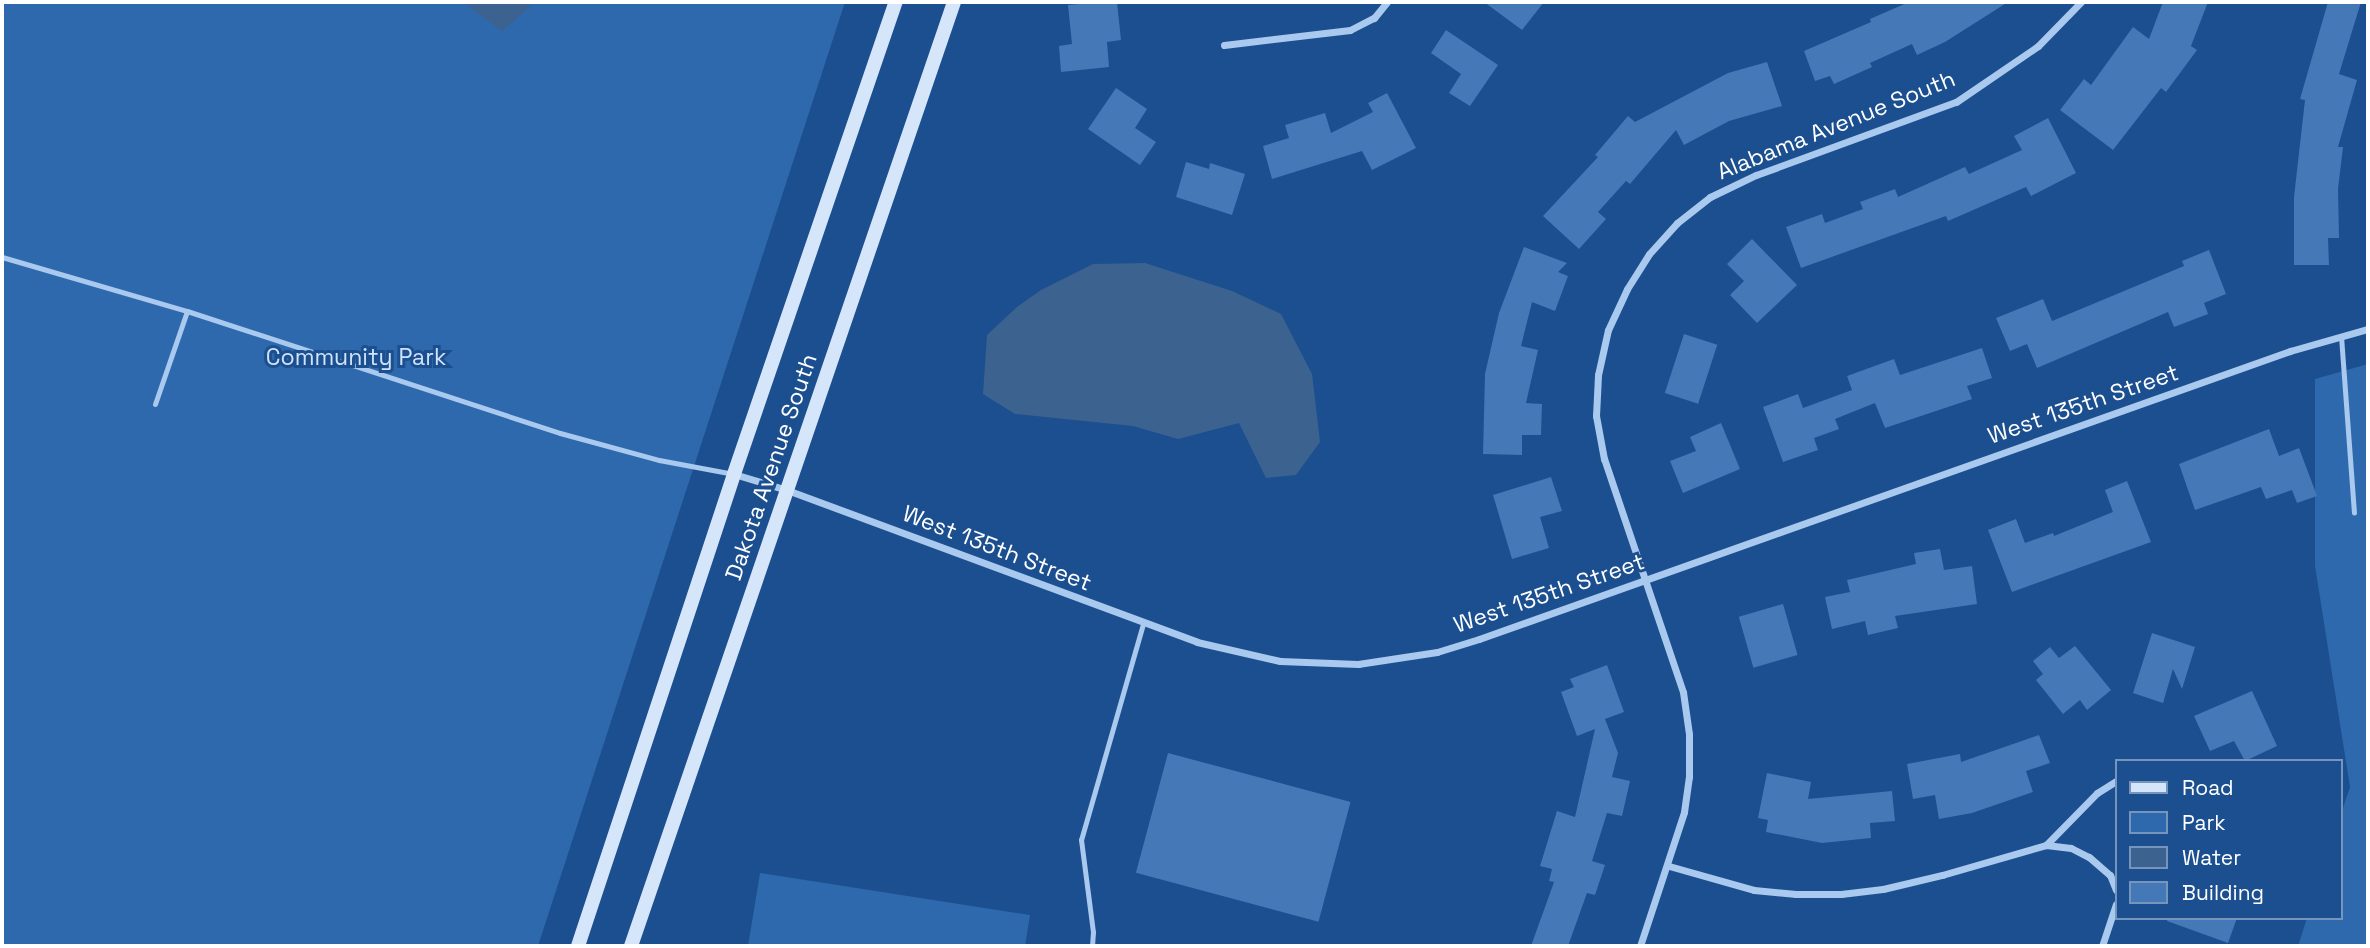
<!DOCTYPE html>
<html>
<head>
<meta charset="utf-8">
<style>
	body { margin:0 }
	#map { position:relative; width:2370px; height:948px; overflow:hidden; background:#1b4f8f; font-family:"Space Grotesk",sans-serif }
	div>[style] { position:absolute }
	.green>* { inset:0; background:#2e69ad }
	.water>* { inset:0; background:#3c6290 }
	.building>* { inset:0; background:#4478b7; transform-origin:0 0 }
	.service>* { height:5px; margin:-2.5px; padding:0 2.5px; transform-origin:2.5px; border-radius:2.5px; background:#a9c9ee }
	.minor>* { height:7px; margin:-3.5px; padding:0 3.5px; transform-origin:3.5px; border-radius:3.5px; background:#a9c9ee }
	.secondary>* { height:14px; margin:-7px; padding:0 7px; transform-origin:7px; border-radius:7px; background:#d6e6fa }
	span { translate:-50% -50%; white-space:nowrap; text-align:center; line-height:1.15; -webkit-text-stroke:6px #1b4f8f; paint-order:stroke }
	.street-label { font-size:23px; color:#fff }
	.park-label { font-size:23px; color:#cfe3fa }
	.frame { position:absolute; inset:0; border:4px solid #fff; pointer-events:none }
	.legend { position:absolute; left:2115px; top:759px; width:228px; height:161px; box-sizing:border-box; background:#1b4f8f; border:2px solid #7695bc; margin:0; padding:9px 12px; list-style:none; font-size:21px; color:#fff }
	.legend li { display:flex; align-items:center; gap:14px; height:35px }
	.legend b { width:35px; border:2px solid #7695bc }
</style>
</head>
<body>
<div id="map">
	<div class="green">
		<i style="clip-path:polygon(2px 2px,845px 2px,538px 946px,2px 946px)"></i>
		<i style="clip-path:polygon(2368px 364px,2368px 946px,2298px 946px,2307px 918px,2340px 918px,2340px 817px,2350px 787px,2315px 566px,2315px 379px)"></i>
		<i style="clip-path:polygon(760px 873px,1030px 915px,1025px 946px,748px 946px)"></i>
	</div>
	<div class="water">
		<i style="clip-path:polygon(463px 2px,535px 2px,502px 31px)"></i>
		<i style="clip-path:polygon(1145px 263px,1232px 291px,1281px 314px,1312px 374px,1320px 442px,1296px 475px,1266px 478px,1239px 423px,1178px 439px,1133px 426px,1015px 414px,983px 394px,987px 335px,1017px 307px,1041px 290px,1093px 264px)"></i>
	</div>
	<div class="building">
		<i style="clip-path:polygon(1100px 2px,1117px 2px,1121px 40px,1107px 42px,1109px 67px,1061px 72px,1059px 46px,1072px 44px,1068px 5px)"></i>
		<i style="clip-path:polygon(1484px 2px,1544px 2px,1522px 30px)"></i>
		<i style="clip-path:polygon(1909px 2px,2008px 2px,1945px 42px,1917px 55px,1912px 44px,1870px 63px,1872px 67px,1834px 84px,1830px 76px,1815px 81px,1804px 51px,1871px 22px,1870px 19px)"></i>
		<i style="clip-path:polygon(2163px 2px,2208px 2px,2191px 46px,2197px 50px,2166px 92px,2161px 88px,2113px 150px,2060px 110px,2084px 79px,2091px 85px,2133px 27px,2149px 39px)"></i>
		<i style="clip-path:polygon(2328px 2px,2361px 2px,2339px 74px,2357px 80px,2338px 147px,2343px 147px,2338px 189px,2339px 238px,2328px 238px,2329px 265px,2294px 265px,2294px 197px,2305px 100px,2300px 99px)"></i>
		<i style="clip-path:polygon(1446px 30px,1498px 65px,1470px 106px,1449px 93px,1461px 74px,1431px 53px)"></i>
		<i style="clip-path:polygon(1767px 62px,1782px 106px,1729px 121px,1684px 145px,1676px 130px,1630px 184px,1626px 181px,1598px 212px,1606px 219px,1579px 249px,1543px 216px,1598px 157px,1595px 155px,1628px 116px,1635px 122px,1728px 73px)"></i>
		<i style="clip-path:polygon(1116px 88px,1147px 109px,1135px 128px,1156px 142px,1140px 165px,1088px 129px)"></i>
		<i style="clip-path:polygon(1387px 93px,1416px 148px,1372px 170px,1362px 151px,1272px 179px,1263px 146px,1289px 138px,1285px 125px,1325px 113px,1331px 133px,1373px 112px,1368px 103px)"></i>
		<i style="clip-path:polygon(2048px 118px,2076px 173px,2031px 196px,2026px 187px,1948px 221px,1946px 216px,1801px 268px,1786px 227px,1822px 214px,1825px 223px,1863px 209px,1860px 202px,1895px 189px,1898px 197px,1965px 167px,1969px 174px,2022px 150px,2014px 136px)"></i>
		<i style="clip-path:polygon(1186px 162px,1209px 169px,1210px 163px,1245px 174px,1232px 215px,1176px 197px)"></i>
		<i style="clip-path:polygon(1752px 239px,1797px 285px,1757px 323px,1730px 295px,1744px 281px,1727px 264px)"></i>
		<i style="clip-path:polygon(1524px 247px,1567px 263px,1558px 272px,1568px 276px,1555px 311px,1532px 302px,1521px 346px,1538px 350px,1526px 403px,1542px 404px,1541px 435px,1522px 435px,1522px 455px,1483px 454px,1485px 374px,1499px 313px)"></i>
		<i style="clip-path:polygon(2209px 250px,2226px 294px,2204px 303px,2208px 314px,2174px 327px,2168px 312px,2037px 368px,2027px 344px,2010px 351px,1996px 318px,2043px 299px,2052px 321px,2184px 266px,2182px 261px)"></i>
		<i style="left:1684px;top:334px;width:35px;height:62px;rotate:18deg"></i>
		<i style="clip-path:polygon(1982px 348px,1992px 378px,1967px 386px,1972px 399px,1885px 428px,1875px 403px,1835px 419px,1839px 429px,1814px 438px,1818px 450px,1783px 462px,1763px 407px,1798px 394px,1803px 408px,1852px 390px,1847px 376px,1894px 359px,1900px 375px)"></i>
		<i style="clip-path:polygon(1721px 423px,1740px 469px,1683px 493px,1670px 461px,1696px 451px,1690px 437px)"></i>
		<i style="clip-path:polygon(2269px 429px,2279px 456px,2299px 448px,2317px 496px,2297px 503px,2292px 490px,2266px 499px,2261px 487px,2195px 510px,2179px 464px)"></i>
		<i style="clip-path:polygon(1551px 477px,1562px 511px,1540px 517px,1549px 548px,1512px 559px,1493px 495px)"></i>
		<i style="clip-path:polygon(2127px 481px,2151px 542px,2012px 592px,1988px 530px,2016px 519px,2025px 543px,2053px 533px,2054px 536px,2113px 512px,2105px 490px)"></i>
		<i style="clip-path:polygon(1940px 549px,1944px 570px,1972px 566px,1977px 604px,1895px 616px,1898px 628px,1868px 635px,1865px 621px,1832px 629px,1825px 597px,1850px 592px,1847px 580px,1916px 564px,1914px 553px)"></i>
		<i style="left:1783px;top:604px;width:53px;height:46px;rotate:74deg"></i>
		<i style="clip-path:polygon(2152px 633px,2195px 647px,2182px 689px,2173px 669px,2163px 703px,2133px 693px)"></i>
		<i style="clip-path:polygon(2075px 646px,2111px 690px,2087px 710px,2080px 700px,2063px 714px,2036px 680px,2043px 674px,2033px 661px,2050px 647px,2059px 658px)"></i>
		<i style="clip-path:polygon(1607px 665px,1624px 712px,1605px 719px,1618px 753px,1612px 777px,1630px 781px,1622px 816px,1607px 813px,1592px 861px,1605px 865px,1595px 895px,1587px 893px,1568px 946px,1531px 946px,1554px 882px,1549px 881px,1552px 869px,1540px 866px,1557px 811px,1575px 817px,1595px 729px,1577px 736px,1561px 692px,1574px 687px,1570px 679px)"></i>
		<i style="clip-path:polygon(2252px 691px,2277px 746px,2245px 761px,2234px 741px,2210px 751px,2194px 716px)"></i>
		<i style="clip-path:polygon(2039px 735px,2050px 763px,2026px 771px,2033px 792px,1972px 813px,1939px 819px,1935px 795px,1913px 799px,1907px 764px,1960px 754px,1961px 762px)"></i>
		<i style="left:1168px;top:753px;width:189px;height:124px;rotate:15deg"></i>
		<i style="clip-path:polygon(1767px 773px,1811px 782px,1808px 799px,1892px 791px,1895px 821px,1870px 823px,1871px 838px,1822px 843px,1766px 832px,1768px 820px,1758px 818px)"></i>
		<i style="clip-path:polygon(2168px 918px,2237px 918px,2228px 943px,2167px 921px)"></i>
	</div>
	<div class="service">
		<i style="left:2px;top:257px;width:193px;rotate:16.3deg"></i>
		<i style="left:2341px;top:336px;width:177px;rotate:85.8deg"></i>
		<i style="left:155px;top:404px;width:98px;rotate:-71deg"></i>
		<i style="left:187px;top:311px;width:392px;rotate:18.1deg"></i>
		<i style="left:560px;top:433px;width:103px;rotate:15.3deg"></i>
		<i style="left:659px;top:460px;width:76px;rotate:10.6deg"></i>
		<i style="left:1092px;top:946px;width:14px;rotate:-86deg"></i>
		<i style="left:1093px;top:932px;width:93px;rotate:-97.4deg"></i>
		<i style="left:1081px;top:840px;width:225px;rotate:-74deg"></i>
	</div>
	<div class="minor">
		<i style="left:1224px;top:45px;width:127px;rotate:-6.8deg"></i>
		<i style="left:1350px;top:30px;width:27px;rotate:-27deg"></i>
		<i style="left:1374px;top:18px;width:21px;rotate:-51deg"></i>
		<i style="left:734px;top:474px;width:55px;rotate:16.8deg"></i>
		<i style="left:787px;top:490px;width:437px;rotate:20.3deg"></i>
		<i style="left:1197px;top:642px;width:85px;rotate:12.9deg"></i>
		<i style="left:1280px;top:661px;width:78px;rotate:2.2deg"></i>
		<i style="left:1358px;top:664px;width:80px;rotate:-8.6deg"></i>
		<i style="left:1437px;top:652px;width:44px;rotate:-17.2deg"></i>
		<i style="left:1479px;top:639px;width:861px;rotate:-19.55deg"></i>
		<i style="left:2290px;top:351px;width:81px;rotate:-15.8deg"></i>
		<i style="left:2046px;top:845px;width:73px;rotate:-45.6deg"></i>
		<i style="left:2097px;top:793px;width:22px;rotate:-32deg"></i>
		<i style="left:1669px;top:866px;width:88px;rotate:15.8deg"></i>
		<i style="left:1754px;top:890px;width:42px;rotate:5.4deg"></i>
		<i style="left:1796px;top:894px;width:45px"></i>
		<i style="left:1841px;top:894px;width:42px;rotate:-6.8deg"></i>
		<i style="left:1883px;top:889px;width:61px;rotate:-13.3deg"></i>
		<i style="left:1942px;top:875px;width:108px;rotate:-16.1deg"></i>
		<i style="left:2046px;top:845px;width:25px;rotate:7deg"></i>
		<i style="left:2071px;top:848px;width:20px;rotate:27deg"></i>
		<i style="left:2089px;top:857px;width:28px;rotate:41deg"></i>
		<i style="left:2110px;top:875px;width:16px;rotate:68deg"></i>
		<i style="left:1640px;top:946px;width:141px;rotate:-71.8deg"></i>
		<i style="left:1684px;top:812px;width:35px;rotate:-82deg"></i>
		<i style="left:1689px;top:777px;width:43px;rotate:-90deg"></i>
		<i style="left:1689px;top:734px;width:42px;rotate:-98.1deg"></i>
		<i style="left:1683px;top:692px;width:246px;rotate:-108.7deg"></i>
		<i style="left:1604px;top:459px;width:44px;rotate:-100.5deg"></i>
		<i style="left:1596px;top:416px;width:41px;rotate:-87.2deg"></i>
		<i style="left:1598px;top:375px;width:46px;rotate:-77.5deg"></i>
		<i style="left:1608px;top:330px;width:45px;rotate:-65.1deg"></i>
		<i style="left:1627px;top:289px;width:41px;rotate:-57.8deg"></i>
		<i style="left:1649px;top:254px;width:42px;rotate:-47.9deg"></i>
		<i style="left:1677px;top:223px;width:42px;rotate:-38.2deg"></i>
		<i style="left:1710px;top:197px;width:51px;rotate:-25.6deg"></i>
		<i style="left:1756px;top:175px;width:213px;rotate:-20.1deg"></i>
		<i style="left:1956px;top:102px;width:99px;rotate:-34.3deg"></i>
		<i style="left:2038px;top:46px;width:62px;rotate:-45.7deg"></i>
		<i style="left:2102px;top:946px;width:44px;rotate:-71.6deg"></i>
	</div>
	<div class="secondary">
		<i style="left:578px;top:946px;width:497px;rotate:-71.7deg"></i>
		<i style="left:734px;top:474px;width:499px;rotate:-71.1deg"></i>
		<i style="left:631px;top:946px;width:998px;rotate:-71.11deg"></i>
	</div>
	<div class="street-label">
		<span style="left:1836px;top:125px;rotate:-22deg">Alabama Avenue South</span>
		<span style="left:2083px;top:404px;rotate:-19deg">West 135th Street</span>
		<span style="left:771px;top:467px;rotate:-71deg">Dakota Avenue South</span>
		<span style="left:997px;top:548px;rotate:21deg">West 135th Street</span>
		<span style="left:1549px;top:593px;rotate:-19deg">West 135th Street</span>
	</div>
	<div class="park-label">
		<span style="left:356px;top:357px">Community Park</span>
	</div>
	<div class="frame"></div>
	<ul class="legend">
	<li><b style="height:9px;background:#d6e6fa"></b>Road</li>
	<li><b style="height:19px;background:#2e69ad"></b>Park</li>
	<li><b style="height:19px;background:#3c6290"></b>Water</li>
	<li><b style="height:19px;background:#4478b7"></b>Building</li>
	</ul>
</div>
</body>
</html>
